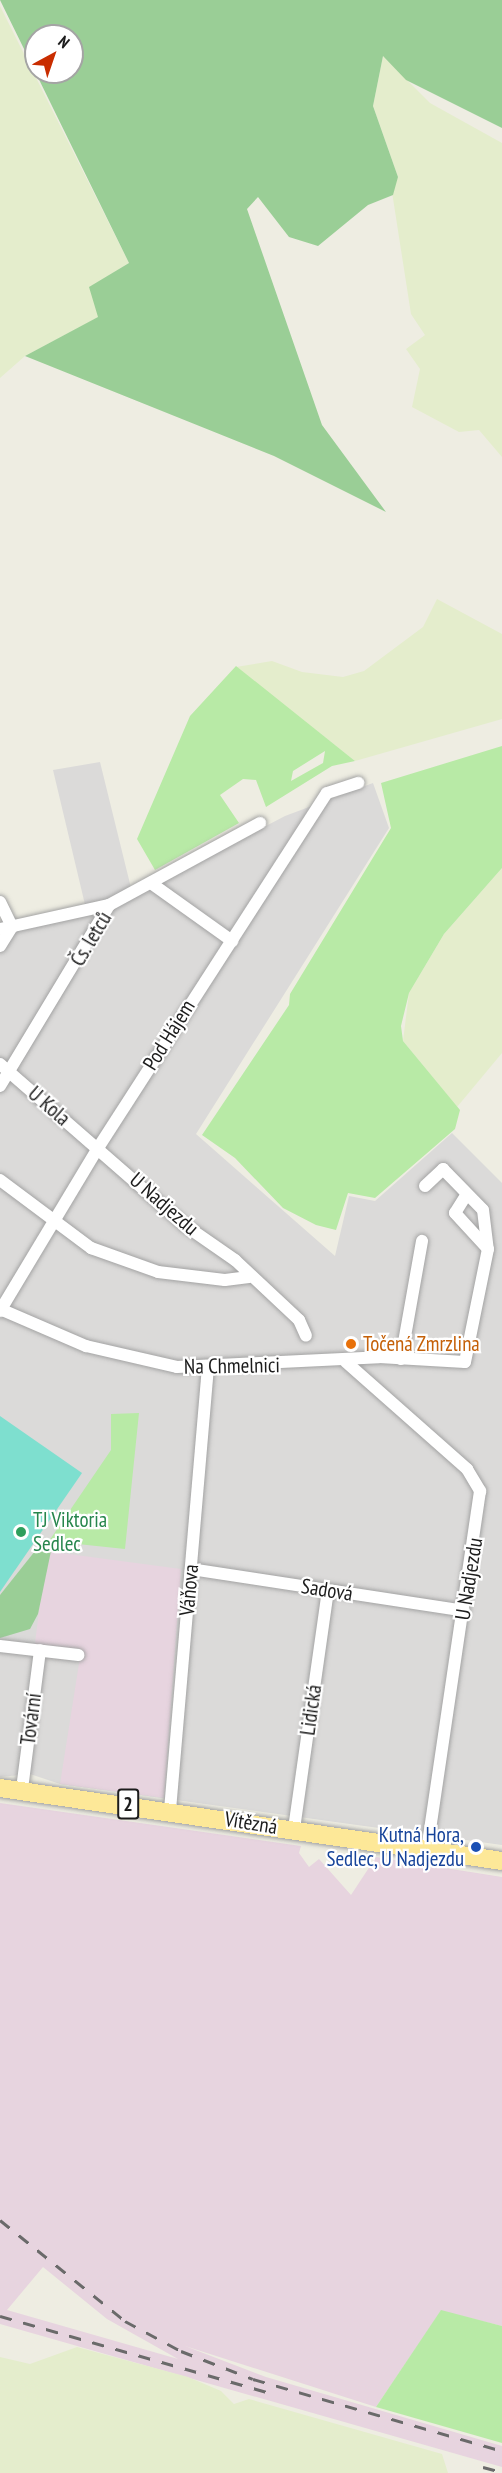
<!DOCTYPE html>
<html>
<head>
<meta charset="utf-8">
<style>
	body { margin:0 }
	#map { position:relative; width:502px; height:2473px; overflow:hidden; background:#eeede2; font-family:"PT Sans Narrow",sans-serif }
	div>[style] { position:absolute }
	.residential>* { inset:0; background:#dbdad9 }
	.industrial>* { inset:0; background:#e7d4df }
	.farmland>* { inset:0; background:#e4edcc }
	.grass>* { inset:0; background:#b8eaa6 }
	.forest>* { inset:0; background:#9ace96 }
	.pitch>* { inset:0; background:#7edfcf }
	.roads { filter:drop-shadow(0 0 2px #a3a3a3) drop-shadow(0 0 2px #a3a3a3) }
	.minor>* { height:12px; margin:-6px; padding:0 6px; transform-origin:6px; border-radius:6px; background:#fff }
	.primary>* { height:18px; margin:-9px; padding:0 9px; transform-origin:9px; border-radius:9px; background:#fde898 }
	.rail>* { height:3px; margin-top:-1.5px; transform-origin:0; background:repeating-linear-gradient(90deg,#6a6a6a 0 12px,transparent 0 24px) }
	.dots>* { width:16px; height:16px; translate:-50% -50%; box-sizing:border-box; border:3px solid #fff; border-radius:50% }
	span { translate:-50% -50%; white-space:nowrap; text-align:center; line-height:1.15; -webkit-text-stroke:4.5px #fff; paint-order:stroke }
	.shield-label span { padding:2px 4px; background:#fff; border:2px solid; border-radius:4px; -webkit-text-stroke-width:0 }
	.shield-label { font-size:20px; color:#1c1c1c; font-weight:700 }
	.street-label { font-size:21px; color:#1c1c1c }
	.food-label { font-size:21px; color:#c56008 }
	.left { translate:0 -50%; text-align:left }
	.leisure-label { font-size:21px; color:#27864d }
	.transit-label { font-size:21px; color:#164399 }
	.right { translate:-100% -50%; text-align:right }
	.north { position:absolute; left:24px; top:24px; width:60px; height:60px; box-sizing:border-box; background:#fff; border:2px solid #a4a4a4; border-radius:50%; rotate:40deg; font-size:16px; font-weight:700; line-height:24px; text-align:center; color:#1c1c1c }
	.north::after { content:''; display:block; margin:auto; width:21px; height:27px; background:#c92d00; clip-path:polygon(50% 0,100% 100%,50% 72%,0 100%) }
</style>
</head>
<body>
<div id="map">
	<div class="residential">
		<i style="clip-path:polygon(100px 762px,133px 896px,285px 816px,373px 783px,389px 828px,196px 1134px,335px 1256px,349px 1196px,375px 1201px,452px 1133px,502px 1183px,502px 1845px,60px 1784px,30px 1774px,0 1777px,0 933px,87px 913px,53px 770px)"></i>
	</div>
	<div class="industrial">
		<i style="clip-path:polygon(46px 1551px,181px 1569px,164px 1798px,60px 1784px,81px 1651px,35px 1644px)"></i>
		<i style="clip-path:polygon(evenodd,0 1803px,301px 1846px,299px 1853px,309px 1867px,319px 1859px,351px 1895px,376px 1857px,502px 1877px,502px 2326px,441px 2311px,376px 2407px,185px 2346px,266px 2377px,502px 2446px,502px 2467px,0 2324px,0 1803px,43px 2267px,107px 2319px,178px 2359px,7px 2310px,43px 2267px)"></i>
	</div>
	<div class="farmland">
		<i style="clip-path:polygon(0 6px,129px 263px,90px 287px,99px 317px,25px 356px,0 378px)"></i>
		<i style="clip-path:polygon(383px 56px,430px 103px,502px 143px,502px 457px,479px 430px,459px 432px,412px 407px,420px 369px,406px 349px,425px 335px,411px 314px,392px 192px,398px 177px,373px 106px)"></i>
		<i style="clip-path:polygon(437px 599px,502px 634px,502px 719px,355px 761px,236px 667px,272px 661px,302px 672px,343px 677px,364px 671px,423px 627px)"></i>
		<i style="clip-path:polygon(502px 868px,502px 1053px,457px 1107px,403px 1041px,409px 993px,444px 934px)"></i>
		<i style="clip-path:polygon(77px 2347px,188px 2377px,221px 2391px,234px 2404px,249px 2399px,442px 2454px,448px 2473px,0 2473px,0 2357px,30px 2364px)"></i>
	</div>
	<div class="grass">
		<i style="clip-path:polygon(evenodd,236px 666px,355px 761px,332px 766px,266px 807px,256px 780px,243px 779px,220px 795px,239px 823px,155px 870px,137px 839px,190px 716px,236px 666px,325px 751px,323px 763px,291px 781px,293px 771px,325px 751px)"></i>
		<i style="clip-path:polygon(502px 746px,502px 868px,444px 934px,409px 993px,401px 1026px,403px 1041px,460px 1110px,455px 1129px,375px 1198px,348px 1193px,336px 1230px,316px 1225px,283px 1208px,235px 1158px,202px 1135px,289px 1005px,290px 994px,391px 828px,381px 783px)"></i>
		<i style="clip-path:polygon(139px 1413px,125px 1549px,49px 1541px,111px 1450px,111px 1414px)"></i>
		<i style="clip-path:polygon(441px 2310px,502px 2326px,502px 2443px,376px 2407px)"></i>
	</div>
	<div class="forest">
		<i style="clip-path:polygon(evenodd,0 0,502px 0,502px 128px,406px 80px,383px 56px,373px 106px,398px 177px,393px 195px,368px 205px,318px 246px,289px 237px,258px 197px,247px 209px,322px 425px,386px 512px,274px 456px,25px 356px,98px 317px,89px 287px,129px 263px,0 0,36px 36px,72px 36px,72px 72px,36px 72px,36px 36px)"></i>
		<i style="clip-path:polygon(43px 1541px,51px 1551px,38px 1614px,30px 1629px,0 1638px,0 1595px)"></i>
	</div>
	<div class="pitch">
		<i style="clip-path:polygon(0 1416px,82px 1473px,0 1592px)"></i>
	</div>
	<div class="roads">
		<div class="minor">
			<i style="left:151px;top:883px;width:100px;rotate:35.6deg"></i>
			<i style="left:0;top:902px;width:28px;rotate:64deg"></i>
			<i style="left:0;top:929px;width:112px;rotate:-12.4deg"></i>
			<i style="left:0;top:946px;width:22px;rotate:-58deg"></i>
			<i style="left:0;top:1064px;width:247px;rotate:41.1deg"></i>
			<i style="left:186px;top:1226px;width:60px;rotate:34.8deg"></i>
			<i style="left:235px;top:1260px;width:88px;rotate:43.2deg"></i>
			<i style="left:299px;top:1320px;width:17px;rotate:66deg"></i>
			<i style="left:0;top:1086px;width:211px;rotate:-58.9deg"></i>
			<i style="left:109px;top:905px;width:172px;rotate:-28.5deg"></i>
			<i style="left:0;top:1180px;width:114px;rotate:36.8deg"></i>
			<i style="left:91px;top:1248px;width:71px;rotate:19.7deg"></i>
			<i style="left:158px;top:1272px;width:67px;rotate:6.8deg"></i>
			<i style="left:225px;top:1280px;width:24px;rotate:-7deg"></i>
			<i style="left:425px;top:1186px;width:25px;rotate:-43deg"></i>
			<i style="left:443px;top:1169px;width:57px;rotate:45.7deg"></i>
			<i style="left:483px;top:1210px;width:39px;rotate:83deg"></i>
			<i style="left:0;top:1309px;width:94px;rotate:23.3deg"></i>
			<i style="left:86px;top:1346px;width:93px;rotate:13deg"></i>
			<i style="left:177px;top:1367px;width:202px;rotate:-2.8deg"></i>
			<i style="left:379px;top:1357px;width:86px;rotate:3.3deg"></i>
			<i style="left:465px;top:1362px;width:115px;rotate:-78.5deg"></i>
			<i style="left:488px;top:1249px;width:49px;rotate:-132.5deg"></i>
			<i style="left:455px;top:1213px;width:22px;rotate:-58deg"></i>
			<i style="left:0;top:1311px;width:190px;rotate:-59deg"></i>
			<i style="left:98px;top:1148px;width:422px;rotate:-57.2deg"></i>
			<i style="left:327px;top:793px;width:33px;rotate:-18deg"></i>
			<i style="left:401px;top:1359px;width:120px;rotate:-79.9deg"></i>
			<i style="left:346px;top:1362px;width:162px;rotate:41.5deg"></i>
			<i style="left:467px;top:1469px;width:26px;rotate:59deg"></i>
			<i style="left:480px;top:1491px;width:365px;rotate:98.4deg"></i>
			<i style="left:191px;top:1569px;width:276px;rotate:8.7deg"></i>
			<i style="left:0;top:1646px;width:79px;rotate:6.6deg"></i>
			<i style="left:22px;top:1789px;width:140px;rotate:-82.6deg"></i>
			<i style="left:170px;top:1810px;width:442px;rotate:-85.1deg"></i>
			<i style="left:294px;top:1829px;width:240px;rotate:-81.9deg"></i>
		</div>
		<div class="primary">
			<i style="left:0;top:1788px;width:507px;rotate:8.27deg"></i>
		</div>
	</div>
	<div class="rail">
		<i style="left:0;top:2220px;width:161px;rotate:38.9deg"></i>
		<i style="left:125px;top:2321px;width:64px;rotate:28.2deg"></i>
		<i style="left:181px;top:2351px;width:77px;rotate:21.3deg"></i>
		<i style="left:253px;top:2379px;width:259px;rotate:16.1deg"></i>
		<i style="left:0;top:2316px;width:282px;rotate:15.9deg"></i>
		<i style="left:483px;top:2467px;width:20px;rotate:15deg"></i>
	</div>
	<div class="dots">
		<i style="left:351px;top:1344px;background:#e8710a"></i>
		<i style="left:21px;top:1532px;background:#2e9e5b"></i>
		<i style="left:476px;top:1847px;background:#1a4fb4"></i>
	</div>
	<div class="shield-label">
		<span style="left:128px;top:1804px">2</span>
	</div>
	<div class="street-label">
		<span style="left:91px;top:939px;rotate:-59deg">Čs. letců</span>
		<span style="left:169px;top:1035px;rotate:-58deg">Pod Hájem</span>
		<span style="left:49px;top:1106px;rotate:41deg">U Kola</span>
		<span style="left:164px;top:1204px;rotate:41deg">U Nadjezdu</span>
		<span style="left:232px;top:1366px;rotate:-1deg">Na Chmelnici</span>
		<span style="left:469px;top:1579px;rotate:-81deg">U Nadjezdu</span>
		<span style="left:189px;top:1590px;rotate:-85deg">Váňova</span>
		<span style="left:327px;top:1590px;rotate:9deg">Sadová</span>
		<span style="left:311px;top:1710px;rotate:-82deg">Lidická</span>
		<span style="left:31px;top:1719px;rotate:-83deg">Tovární</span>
		<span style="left:251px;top:1823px;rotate:9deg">Vítězná</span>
	</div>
	<div class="food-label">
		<span class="left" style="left:363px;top:1344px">Točená Zmrzlina</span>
	</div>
	<div class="leisure-label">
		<span class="left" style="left:33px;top:1532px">TJ Viktoria<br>Sedlec</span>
	</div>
	<div class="transit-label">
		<span class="right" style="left:464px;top:1847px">Kutná Hora,<br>Sedlec, U Nadjezdu</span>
	</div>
	<div class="north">N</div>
</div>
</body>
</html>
